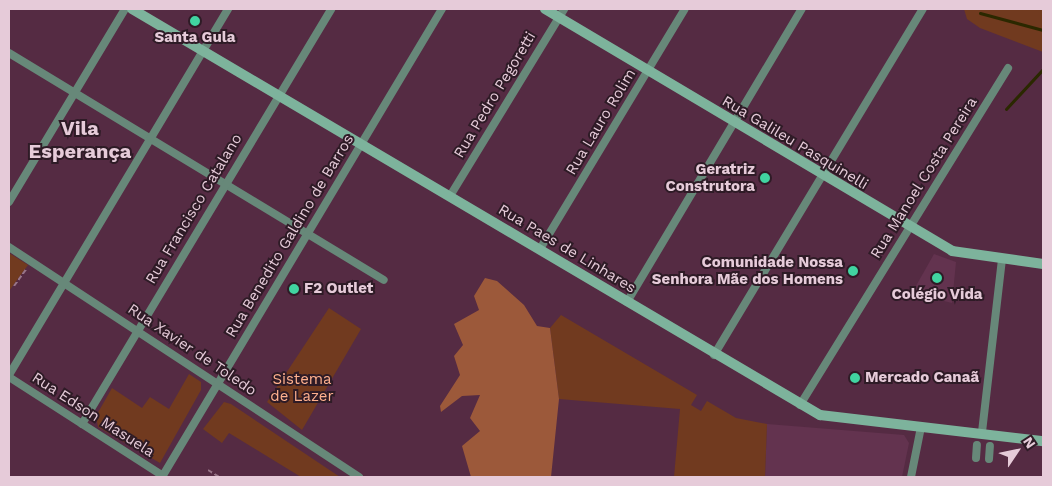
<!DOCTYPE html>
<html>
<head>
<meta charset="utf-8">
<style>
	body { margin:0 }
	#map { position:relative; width:1052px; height:486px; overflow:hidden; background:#552b43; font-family:"Work Sans",sans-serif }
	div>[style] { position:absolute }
	.built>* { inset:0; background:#63334f }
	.green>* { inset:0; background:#713a1f }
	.forest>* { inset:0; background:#9c593a }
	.stream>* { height:3px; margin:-1.5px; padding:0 1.5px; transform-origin:1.5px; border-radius:1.5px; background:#2b2800 }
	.path>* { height:2px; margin-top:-1px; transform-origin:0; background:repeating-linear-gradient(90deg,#987588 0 5px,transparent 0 7.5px) }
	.street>* { height:8px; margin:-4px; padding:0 4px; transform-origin:4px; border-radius:4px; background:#678879 }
	.secondary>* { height:10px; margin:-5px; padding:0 5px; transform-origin:5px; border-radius:5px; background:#7db39c }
	.dots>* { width:14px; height:14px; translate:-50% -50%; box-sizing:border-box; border:2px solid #2e1b26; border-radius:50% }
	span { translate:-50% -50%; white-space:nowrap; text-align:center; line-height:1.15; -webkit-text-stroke:4px #2e1b26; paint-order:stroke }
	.poi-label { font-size:15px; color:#e6cbd9; font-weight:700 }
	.right { translate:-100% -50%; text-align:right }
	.left { translate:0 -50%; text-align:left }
	.street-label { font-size:15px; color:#e6cbd9 }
	.park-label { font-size:15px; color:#ffb18e }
	.district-label { font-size:20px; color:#e6cbd9; font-weight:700 }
	.frame { position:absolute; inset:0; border:10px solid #e6cbd9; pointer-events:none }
	.north { position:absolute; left:992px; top:426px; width:50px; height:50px; -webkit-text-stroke:4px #2e1b26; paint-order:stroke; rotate:56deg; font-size:14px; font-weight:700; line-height:20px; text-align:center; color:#e6cbd9 }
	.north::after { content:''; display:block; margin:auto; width:18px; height:22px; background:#e6cbd9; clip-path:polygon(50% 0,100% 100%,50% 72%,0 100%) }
</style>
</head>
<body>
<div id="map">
	<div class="built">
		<i style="clip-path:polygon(934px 254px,956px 262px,952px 303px,912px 293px)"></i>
		<i style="clip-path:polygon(767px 424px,904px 435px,909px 443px,902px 477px,765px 477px)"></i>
	</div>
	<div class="green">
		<i style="clip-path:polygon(964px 9px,1043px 9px,1043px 52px,980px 28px,967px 19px)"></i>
		<i style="clip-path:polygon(9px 253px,28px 265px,9px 291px)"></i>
		<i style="clip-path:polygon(329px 308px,361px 329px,302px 430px,267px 402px)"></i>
		<i style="clip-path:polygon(561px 315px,697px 395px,691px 405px,701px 411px,707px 401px,736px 418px,767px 424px,765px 477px,674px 477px,680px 409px,559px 399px,550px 328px)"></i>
		<i style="clip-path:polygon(189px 374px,201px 382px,201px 390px,160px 463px,98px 427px,96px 416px,112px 388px,142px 408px,150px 397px,169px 409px)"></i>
		<i style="clip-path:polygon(224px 402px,231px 404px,340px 477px,301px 477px,229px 433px,222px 443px,203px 429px)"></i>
	</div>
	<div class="forest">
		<i style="clip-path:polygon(485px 278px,497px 281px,524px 305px,537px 326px,550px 328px,559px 399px,551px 477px,471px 477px,462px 446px,480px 431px,470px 418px,480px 395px,462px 396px,441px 412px,440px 406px,460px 375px,454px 356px,463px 345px,454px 324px,479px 310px,474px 296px)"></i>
	</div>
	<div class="stream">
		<i style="left:980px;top:13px;width:65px;rotate:15.1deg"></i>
		<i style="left:1006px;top:109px;width:54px;rotate:-47.2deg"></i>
	</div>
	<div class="path">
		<i style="left:14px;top:286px;width:22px;rotate:-54deg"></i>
		<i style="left:208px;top:470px;width:13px;rotate:32deg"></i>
	</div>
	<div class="street">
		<i style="left:9px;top:53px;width:438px;rotate:31.2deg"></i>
		<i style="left:450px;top:196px;width:219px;rotate:-58.6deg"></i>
		<i style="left:9px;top:202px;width:225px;rotate:-59deg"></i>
		<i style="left:9px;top:247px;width:419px;rotate:33.3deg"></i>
		<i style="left:540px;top:249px;width:280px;rotate:-58.9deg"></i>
		<i style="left:627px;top:302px;width:341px;rotate:-59.2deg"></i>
		<i style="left:714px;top:355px;width:404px;rotate:-58.9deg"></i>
		<i style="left:9px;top:375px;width:427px;rotate:-59.1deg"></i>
		<i style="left:9px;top:377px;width:183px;rotate:32.7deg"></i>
		<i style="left:800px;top:405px;width:396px;rotate:-58.3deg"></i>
		<i style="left:82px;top:424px;width:484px;rotate:-59deg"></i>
		<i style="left:982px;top:432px;width:173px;rotate:-83.4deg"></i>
		<i style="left:976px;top:458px;width:13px;rotate:-86deg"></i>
		<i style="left:989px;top:459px;width:13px;rotate:-86deg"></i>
		<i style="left:162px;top:477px;width:545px;rotate:-59.11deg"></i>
		<i style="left:911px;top:477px;width:51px;rotate:-78.7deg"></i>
	</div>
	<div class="secondary">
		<i style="left:132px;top:9px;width:799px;rotate:30.55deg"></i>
		<i style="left:820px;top:415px;width:225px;rotate:6.7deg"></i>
		<i style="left:545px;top:9px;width:474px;rotate:30.7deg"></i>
		<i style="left:952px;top:251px;width:92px;rotate:8.1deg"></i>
	</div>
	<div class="dots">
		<i style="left:195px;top:21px;background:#41d4a1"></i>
		<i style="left:765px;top:178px;background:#41d4a1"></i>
		<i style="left:853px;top:271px;background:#41d4a1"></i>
		<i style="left:937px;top:278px;background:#41d4a1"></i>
		<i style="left:294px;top:289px;background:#41d4a1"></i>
		<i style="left:855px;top:378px;background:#41d4a1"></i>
	</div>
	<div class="poi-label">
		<span style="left:195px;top:38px">Santa Gula</span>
		<span class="right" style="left:755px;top:178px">Geratriz<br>Construtora</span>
		<span class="right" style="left:843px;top:271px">Comunidade Nossa<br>Senhora Mãe dos Homens</span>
		<span class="left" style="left:304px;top:289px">F2 Outlet</span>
		<span style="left:937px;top:295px">Colégio Vida</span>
		<span class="left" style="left:865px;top:378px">Mercado Canaã</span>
	</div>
	<div class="street-label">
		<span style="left:495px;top:95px;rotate:-59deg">Rua Pedro Pegoretti</span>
		<span style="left:601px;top:122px;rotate:-59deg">Rua Lauro Rolim</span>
		<span style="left:795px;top:143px;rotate:31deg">Rua Galileu Pasquinelli</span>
		<span style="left:924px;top:178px;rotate:-58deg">Rua Manoel Costa Pereira</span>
		<span style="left:194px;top:209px;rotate:-59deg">Rua Francisco Catalano</span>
		<span style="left:290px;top:236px;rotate:-59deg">Rua Benedito Galdino de Barros</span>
		<span style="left:567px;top:249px;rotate:31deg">Rua Paes de Linhares</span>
		<span style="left:192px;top:350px;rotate:34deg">Rua Xavier de Toledo</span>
		<span style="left:93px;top:415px;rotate:33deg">Rua Edson Masuela</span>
	</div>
	<div class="park-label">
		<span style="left:302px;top:388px">Sistema<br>de Lazer</span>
	</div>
	<div class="district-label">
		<span style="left:80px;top:140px">Vila<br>Esperança</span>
	</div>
	<div class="frame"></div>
	<div class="north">N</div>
</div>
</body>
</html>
